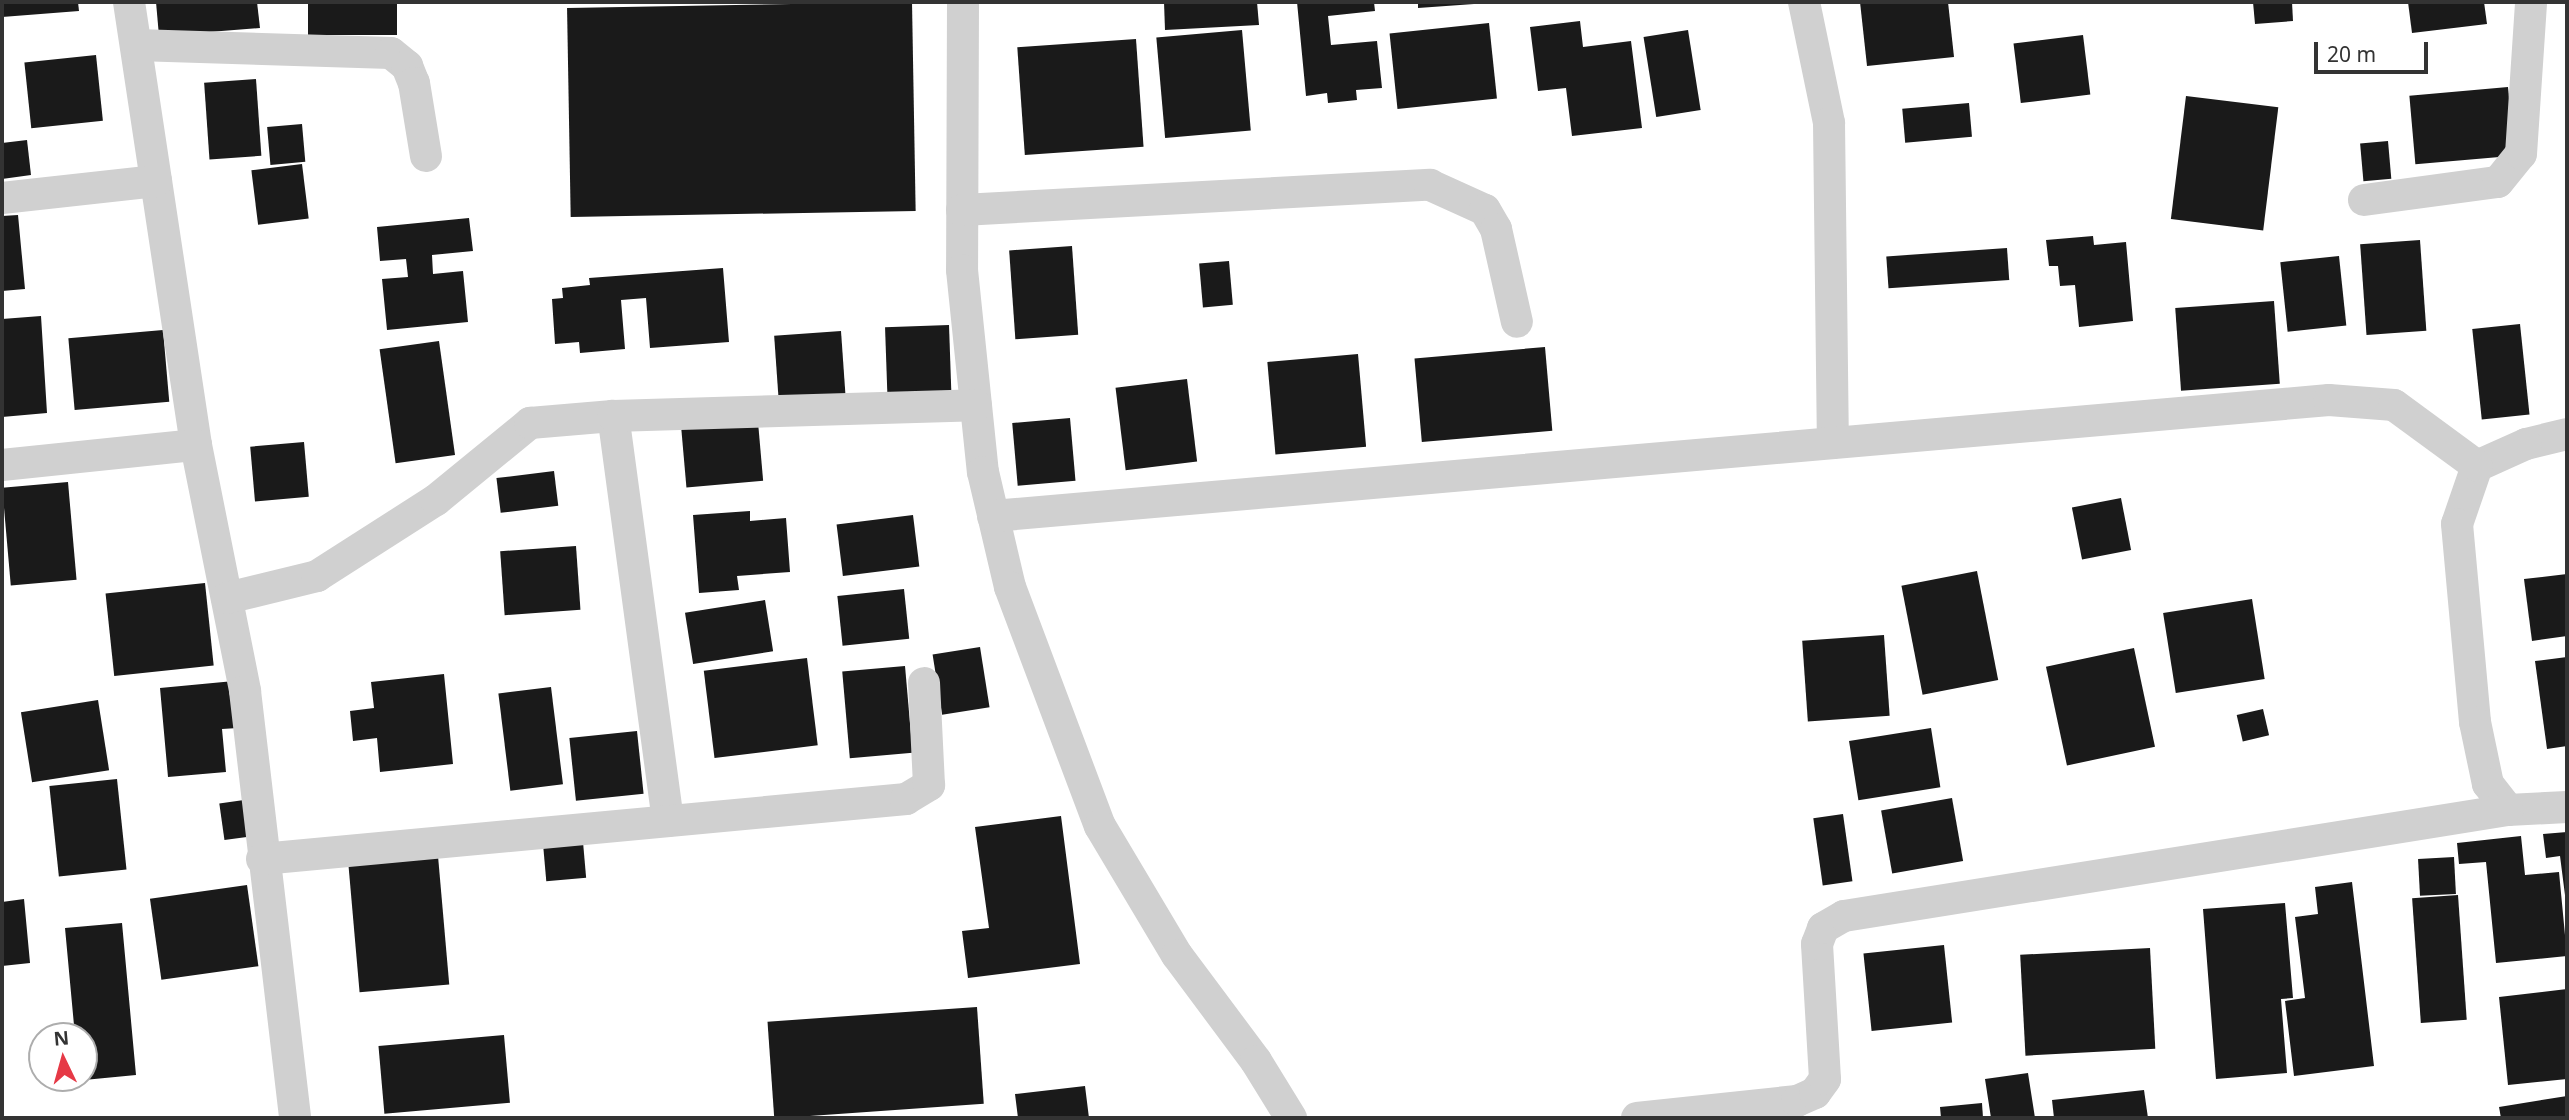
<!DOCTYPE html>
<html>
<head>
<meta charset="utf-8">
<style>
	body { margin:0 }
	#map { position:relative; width:2569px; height:1120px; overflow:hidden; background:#fff; font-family:"Noto Sans",sans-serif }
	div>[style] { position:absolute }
	.building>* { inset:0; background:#1a1a1a; transform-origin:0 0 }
	.street>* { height:32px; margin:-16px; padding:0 16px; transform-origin:16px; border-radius:16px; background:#d0d0d0 }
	span { translate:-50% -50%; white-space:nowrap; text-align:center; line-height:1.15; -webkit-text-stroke:7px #fff; paint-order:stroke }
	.frame { position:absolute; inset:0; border:4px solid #333; pointer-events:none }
	.north { position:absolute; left:28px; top:1022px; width:70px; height:70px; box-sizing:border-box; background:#fff; border:2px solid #adadad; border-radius:50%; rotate:355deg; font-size:19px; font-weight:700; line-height:28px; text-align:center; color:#333 }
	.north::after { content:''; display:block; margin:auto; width:24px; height:32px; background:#e63946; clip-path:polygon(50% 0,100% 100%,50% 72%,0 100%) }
	.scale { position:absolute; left:2314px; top:42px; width:114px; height:32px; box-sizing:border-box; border:4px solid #333; border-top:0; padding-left:9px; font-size:21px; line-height:24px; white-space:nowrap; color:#333; -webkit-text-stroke:5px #fff; paint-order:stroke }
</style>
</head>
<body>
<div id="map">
	<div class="building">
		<i style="clip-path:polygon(2px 2px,78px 2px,79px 11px,2px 17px)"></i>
		<i style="clip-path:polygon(156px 2px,257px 2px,260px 28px,159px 36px)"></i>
		<i style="left:308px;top:2px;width:89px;height:33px"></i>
		<i style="left:912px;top:2px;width:209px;height:345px;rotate:89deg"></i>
		<i style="clip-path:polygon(1164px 2px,1257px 2px,1259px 25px,1165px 30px)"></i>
		<i style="clip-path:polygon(1297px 2px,1374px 2px,1375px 11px,1328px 16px,1331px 45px,1377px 41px,1382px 88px,1356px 90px,1357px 100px,1328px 103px,1327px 93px,1306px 96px)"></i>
		<i style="clip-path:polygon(1418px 2px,1474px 2px,1474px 4px,1418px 8px)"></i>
		<i style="clip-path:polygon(1860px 2px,1948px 2px,1954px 57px,1867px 66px)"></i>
		<i style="clip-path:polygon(2253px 2px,2292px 2px,2293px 21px,2255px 24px)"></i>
		<i style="clip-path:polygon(2408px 2px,2484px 2px,2487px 24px,2412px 33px)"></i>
		<i style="clip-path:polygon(1580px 21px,1583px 47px,1631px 41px,1642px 128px,1572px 136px,1566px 88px,1538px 91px,1530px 27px)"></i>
		<i style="left:1489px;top:23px;width:76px;height:100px;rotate:84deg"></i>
		<i style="left:1242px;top:30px;width:101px;height:86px;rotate:85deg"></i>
		<i style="left:1688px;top:30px;width:81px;height:45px;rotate:81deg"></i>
		<i style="left:2083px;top:35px;width:60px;height:70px;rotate:83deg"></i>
		<i style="left:1136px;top:39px;width:108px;height:119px;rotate:86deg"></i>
		<i style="left:96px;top:55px;width:66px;height:72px;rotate:84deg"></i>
		<i style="left:256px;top:79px;width:77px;height:52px;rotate:86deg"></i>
		<i style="left:2508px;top:87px;width:69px;height:99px;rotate:85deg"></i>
		<i style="left:2186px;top:96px;width:93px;height:124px;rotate:7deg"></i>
		<i style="left:1969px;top:103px;width:34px;height:67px;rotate:85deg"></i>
		<i style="left:302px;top:124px;width:38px;height:35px;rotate:85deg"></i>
		<i style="clip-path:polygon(27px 140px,31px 175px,2px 179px,2px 143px)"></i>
		<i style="left:2388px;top:141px;width:38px;height:28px;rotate:85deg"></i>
		<i style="left:302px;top:164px;width:55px;height:51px;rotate:83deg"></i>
		<i style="clip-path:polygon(18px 215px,25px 289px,2px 291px,2px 216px)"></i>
		<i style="clip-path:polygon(469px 218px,473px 251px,432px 255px,433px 274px,463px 271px,468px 322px,387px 330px,382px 279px,408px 277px,406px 259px,380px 261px,377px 227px)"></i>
		<i style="clip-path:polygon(2093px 236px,2094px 245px,2126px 242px,2133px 321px,2079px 327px,2075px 285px,2060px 286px,2058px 266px,2049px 266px,2046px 240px)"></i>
		<i style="left:2420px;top:240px;width:91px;height:60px;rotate:86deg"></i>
		<i style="left:1072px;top:246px;width:89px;height:63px;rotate:86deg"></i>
		<i style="left:2007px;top:248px;width:32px;height:121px;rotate:86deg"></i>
		<i style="left:2339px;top:256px;width:70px;height:59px;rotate:84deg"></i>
		<i style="left:1229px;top:261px;width:44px;height:30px;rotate:85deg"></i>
		<i style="clip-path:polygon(723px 268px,729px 342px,650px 348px,646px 298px,621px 300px,625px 349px,580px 353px,579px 342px,555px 344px,552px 299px,563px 298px,562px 288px,590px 285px,589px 278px)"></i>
		<i style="left:2274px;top:301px;width:83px;height:99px;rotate:86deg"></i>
		<i style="clip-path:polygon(41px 316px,47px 413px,2px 417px,2px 319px)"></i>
		<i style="left:2520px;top:324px;width:91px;height:48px;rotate:84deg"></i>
		<i style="left:949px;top:325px;width:68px;height:64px;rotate:88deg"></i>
		<i style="left:163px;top:330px;width:72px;height:95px;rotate:85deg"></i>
		<i style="left:841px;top:331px;width:71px;height:67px;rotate:86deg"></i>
		<i style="left:439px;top:341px;width:115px;height:60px;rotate:82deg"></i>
		<i style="left:1545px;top:347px;width:84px;height:131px;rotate:85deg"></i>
		<i style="left:1358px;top:354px;width:93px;height:91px;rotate:85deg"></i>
		<i style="left:1187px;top:379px;width:83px;height:72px;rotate:83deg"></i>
		<i style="left:1070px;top:418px;width:63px;height:58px;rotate:85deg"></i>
		<i style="left:758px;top:422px;width:59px;height:77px;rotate:85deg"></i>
		<i style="left:304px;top:442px;width:55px;height:54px;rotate:85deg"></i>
		<i style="left:554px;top:471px;width:35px;height:58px;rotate:83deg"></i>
		<i style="left:68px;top:482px;width:98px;height:66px;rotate:85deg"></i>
		<i style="left:2121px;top:498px;width:53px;height:50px;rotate:79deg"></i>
		<i style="clip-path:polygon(750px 511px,750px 521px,786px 518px,790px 572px,737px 576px,739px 590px,699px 593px,693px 515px)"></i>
		<i style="left:913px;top:515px;width:52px;height:77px;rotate:83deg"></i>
		<i style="left:576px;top:546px;width:64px;height:76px;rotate:86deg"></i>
		<i style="left:1977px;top:571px;width:111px;height:77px;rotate:79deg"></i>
		<i style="clip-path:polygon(2567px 574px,2567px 636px,2532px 641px,2524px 579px)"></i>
		<i style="left:205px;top:583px;width:83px;height:100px;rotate:84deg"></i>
		<i style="left:904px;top:589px;width:50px;height:67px;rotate:84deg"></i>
		<i style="left:2252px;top:599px;width:81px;height:90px;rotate:81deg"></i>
		<i style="left:765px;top:600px;width:52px;height:81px;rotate:81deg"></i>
		<i style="left:1884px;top:635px;width:81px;height:82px;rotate:86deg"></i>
		<i style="left:980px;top:647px;width:61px;height:48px;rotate:81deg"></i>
		<i style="left:2134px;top:648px;width:101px;height:90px;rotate:78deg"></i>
		<i style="clip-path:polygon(2567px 657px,2567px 746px,2547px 749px,2535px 661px)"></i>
		<i style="left:807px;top:658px;width:88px;height:104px;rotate:83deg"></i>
		<i style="left:905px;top:666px;width:87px;height:63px;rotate:85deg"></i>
		<i style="clip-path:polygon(444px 674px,453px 764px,380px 772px,377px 738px,353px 741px,350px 711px,374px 708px,371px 682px)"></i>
		<i style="clip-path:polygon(234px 681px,238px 728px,222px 729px,226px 772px,168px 777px,160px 688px)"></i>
		<i style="left:551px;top:687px;width:98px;height:53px;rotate:83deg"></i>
		<i style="left:98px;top:700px;width:71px;height:78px;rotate:81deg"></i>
		<i style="left:2263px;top:709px;width:27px;height:27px;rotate:77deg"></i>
		<i style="left:1931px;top:728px;width:60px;height:83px;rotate:81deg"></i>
		<i style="left:637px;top:731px;width:63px;height:68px;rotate:84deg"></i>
		<i style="left:117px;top:779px;width:91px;height:68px;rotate:84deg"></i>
		<i style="left:1952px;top:798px;width:64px;height:72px;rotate:80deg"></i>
		<i style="left:251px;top:799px;width:37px;height:32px;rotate:82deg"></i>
		<i style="left:1843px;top:814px;width:68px;height:30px;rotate:82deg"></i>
		<i style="clip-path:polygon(1061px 816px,1080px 964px,968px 978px,962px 931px,989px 928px,975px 827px)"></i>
		<i style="clip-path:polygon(2567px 832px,2567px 903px,2566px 903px,2560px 856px,2546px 858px,2543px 834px)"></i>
		<i style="clip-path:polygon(2521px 836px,2525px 875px,2559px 872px,2567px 956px,2496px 963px,2486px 862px,2459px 864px,2457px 843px)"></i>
		<i style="left:583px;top:842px;width:36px;height:40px;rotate:85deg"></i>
		<i style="left:438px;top:856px;width:129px;height:90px;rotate:85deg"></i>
		<i style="left:2454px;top:857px;width:37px;height:36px;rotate:87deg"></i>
		<i style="clip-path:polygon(2352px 882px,2374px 1066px,2294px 1076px,2285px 1001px,2305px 998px,2295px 917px,2318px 914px,2315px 887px)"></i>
		<i style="left:247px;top:885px;width:82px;height:98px;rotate:82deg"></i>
		<i style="left:2458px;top:895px;width:125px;height:46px;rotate:86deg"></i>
		<i style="clip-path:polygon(24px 899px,30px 963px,2px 966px,2px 902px)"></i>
		<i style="clip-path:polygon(2285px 903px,2293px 998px,2281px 999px,2287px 1073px,2216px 1079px,2203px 909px)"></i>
		<i style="clip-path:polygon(122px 923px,136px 1075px,84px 1080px,84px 1036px,75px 1036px,65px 928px)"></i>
		<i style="left:1944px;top:945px;width:78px;height:81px;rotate:84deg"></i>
		<i style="left:2150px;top:948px;width:101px;height:130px;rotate:87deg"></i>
		<i style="clip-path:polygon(2567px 989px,2567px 1079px,2508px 1085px,2499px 997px)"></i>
		<i style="left:977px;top:1007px;width:97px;height:210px;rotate:86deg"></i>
		<i style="left:504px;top:1035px;width:68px;height:126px;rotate:85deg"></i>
		<i style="clip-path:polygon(2028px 1073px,2035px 1118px,1991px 1118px,1985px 1079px)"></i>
		<i style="clip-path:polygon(1085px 1086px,1089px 1118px,1018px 1118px,1015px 1094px)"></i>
		<i style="clip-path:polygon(2144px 1090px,2148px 1118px,2054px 1118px,2052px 1100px)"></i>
		<i style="clip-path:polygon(2567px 1096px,2567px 1118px,2501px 1118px,2499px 1107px)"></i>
		<i style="clip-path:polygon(1982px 1103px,1983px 1118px,1941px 1118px,1940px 1107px)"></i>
	</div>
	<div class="street">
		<i style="left:129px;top:2px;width:448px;rotate:81.4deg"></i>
		<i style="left:196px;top:445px;width:251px;rotate:78.7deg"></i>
		<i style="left:245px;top:691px;width:430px;rotate:83.3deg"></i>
		<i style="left:963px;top:2px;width:268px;rotate:90.2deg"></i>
		<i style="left:962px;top:270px;width:203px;rotate:84.1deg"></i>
		<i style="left:983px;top:472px;width:118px;rotate:76.8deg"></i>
		<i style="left:1010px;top:587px;width:255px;rotate:69.4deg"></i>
		<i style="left:1100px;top:826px;width:150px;rotate:59.2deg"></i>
		<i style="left:1177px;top:955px;width:132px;rotate:53.3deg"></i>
		<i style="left:1256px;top:1061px;width:67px;rotate:58.4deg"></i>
		<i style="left:1804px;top:2px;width:124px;rotate:78.3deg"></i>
		<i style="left:1829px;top:123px;width:320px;rotate:89.3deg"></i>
		<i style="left:136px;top:45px;width:255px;rotate:1.8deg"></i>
		<i style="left:391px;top:53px;width:21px;rotate:39deg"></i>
		<i style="left:407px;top:66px;width:18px;rotate:68deg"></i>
		<i style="left:414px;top:83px;width:74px;rotate:80.7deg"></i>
		<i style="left:2px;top:198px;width:155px;rotate:-6.3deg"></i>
		<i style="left:2364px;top:200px;width:135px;rotate:-7.7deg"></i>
		<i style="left:2498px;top:182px;width:36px;rotate:-51deg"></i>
		<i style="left:2521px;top:154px;width:152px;rotate:-86.2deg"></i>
		<i style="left:962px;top:210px;width:469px;rotate:-3.1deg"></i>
		<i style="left:1430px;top:185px;width:60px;rotate:24.4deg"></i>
		<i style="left:1485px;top:210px;width:22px;rotate:60deg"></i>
		<i style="left:1496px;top:229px;width:95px;rotate:77.3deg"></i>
		<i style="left:2567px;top:434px;width:42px;rotate:166.3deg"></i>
		<i style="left:2526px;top:444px;width:54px;rotate:155.8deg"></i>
		<i style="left:2477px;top:466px;width:61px;rotate:109deg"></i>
		<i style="left:2457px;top:524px;width:199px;rotate:84.8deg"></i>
		<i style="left:2475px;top:722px;width:63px;rotate:78.2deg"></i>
		<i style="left:2488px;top:784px;width:33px;rotate:52deg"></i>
		<i style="left:2508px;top:810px;width:59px;rotate:-2.9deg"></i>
		<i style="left:2px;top:465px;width:195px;rotate:-5.9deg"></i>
		<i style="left:993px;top:516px;width:1341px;rotate:-4.96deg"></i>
		<i style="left:2329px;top:400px;width:65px;rotate:4.4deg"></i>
		<i style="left:2394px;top:405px;width:103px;rotate:36.3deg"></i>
		<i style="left:227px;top:598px;width:93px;rotate:-13.7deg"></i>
		<i style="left:317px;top:576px;width:141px;rotate:-32.6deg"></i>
		<i style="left:436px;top:500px;width:122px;rotate:-39.3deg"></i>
		<i style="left:530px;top:423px;width:83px;rotate:-4.8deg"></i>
		<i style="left:668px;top:821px;width:409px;rotate:-97.7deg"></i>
		<i style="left:613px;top:416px;width:363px;rotate:-1.7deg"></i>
		<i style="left:262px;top:859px;width:647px;rotate:-5.32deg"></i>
		<i style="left:906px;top:799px;width:27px;rotate:-31deg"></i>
		<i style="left:929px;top:785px;width:102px;rotate:-92.8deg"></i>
		<i style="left:1637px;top:1118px;width:161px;rotate:-6.1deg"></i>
		<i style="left:1797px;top:1101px;width:20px;rotate:-24deg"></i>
		<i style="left:1815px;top:1093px;width:17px;rotate:-54deg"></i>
		<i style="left:1825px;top:1079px;width:135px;rotate:-93.4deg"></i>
		<i style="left:1817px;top:944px;width:17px;rotate:-69deg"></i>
		<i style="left:1823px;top:928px;width:24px;rotate:-30deg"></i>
		<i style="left:1844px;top:916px;width:672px;rotate:-9.07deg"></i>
	</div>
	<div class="frame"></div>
	<div class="north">N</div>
	<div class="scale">20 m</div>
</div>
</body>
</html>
